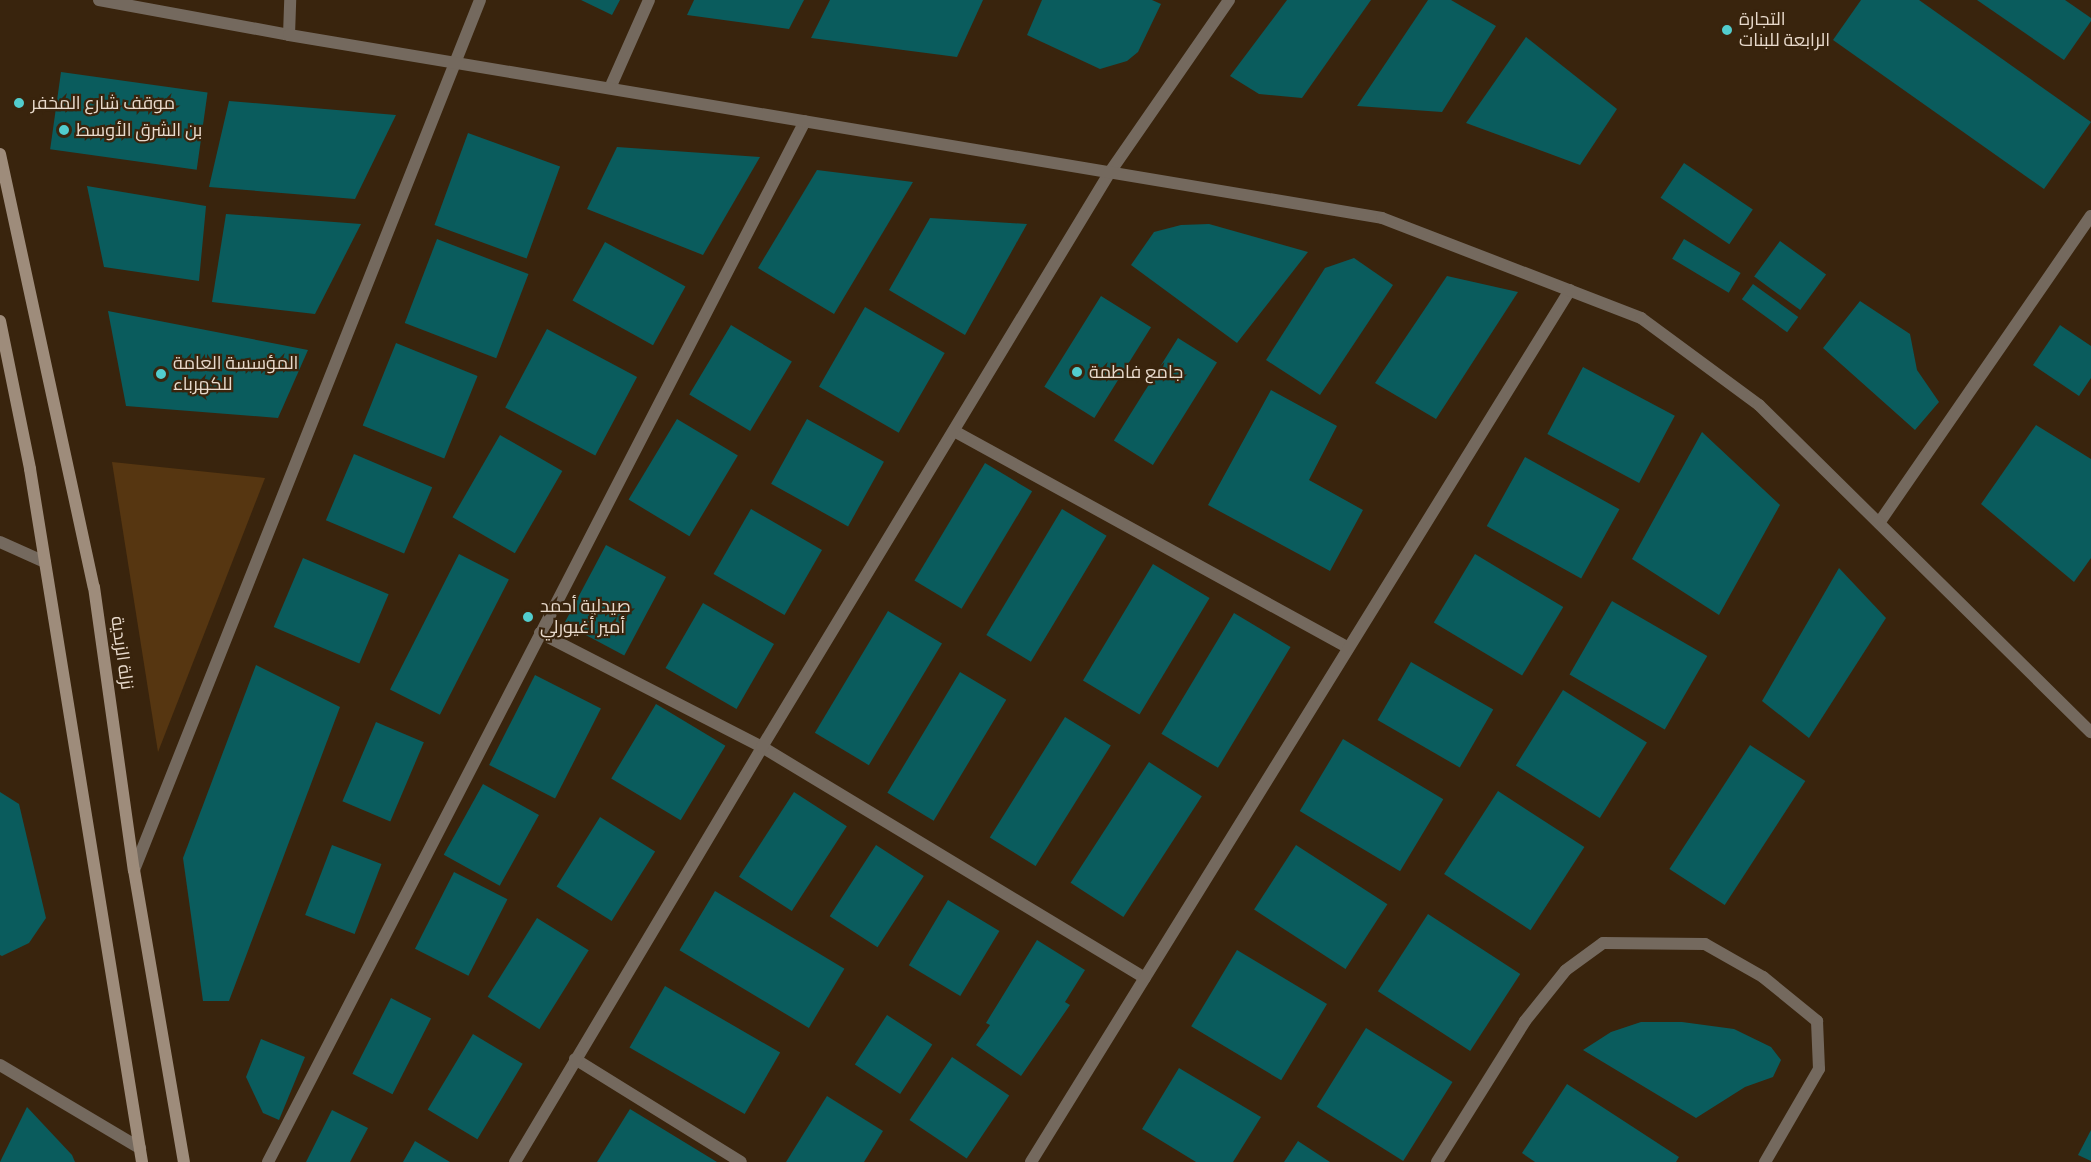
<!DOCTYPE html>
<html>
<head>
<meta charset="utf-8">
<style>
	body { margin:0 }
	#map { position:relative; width:2091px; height:1162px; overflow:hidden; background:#39240d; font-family:"PT Sans Narrow",Cairo,sans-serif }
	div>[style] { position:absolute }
	.green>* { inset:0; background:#563611 }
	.building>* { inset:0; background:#0a5c5d; transform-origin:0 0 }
	.service>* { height:12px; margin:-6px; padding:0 6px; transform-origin:6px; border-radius:6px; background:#74695e }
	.minor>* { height:12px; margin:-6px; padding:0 6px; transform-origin:6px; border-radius:6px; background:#74695e }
	.tertiary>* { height:12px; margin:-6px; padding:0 6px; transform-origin:6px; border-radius:6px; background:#74695e }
	.secondary>* { height:12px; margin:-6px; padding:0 6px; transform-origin:6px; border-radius:6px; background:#9e8c7b }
	.dots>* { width:16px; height:16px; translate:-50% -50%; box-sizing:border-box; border:3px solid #39240d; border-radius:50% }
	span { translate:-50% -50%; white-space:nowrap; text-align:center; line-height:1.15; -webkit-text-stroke:4.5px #39240d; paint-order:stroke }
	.poi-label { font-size:18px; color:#e8dacc }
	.left { translate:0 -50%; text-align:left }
	.street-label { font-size:18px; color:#e8dacc }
</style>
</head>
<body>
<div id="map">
	<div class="green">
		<i style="clip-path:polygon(112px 462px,265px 478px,158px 752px)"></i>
	</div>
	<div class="building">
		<i style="clip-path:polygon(581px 0,620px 0,612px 15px)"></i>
		<i style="clip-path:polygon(694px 0,804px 0,789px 29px,687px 15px)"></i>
		<i style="clip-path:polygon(830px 0,983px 0,957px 57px,811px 38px)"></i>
		<i style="clip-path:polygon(1042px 0,1152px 0,1161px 4px,1138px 52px,1127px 61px,1100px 69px,1027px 35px)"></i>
		<i style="clip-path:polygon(1287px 0,1371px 0,1302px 98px,1259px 94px,1230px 76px)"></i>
		<i style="clip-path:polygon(1428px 0,1451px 0,1496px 26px,1442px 112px,1357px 106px)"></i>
		<i style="clip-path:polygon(1861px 0,1919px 0,2091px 122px,2044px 189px,1833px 40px)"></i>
		<i style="clip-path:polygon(1977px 0,2065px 0,2091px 18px,2091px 21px,2064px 60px)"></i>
		<i style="clip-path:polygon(1526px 37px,1617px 109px,1580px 165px,1466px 123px)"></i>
		<i style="left:61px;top:72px;width:148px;height:78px;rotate:8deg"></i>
		<i style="clip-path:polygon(229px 101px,396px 115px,355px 199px,209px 187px)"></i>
		<i style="left:468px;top:133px;width:98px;height:98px;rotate:20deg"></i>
		<i style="clip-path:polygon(617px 147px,760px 157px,703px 255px,587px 209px)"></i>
		<i style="left:1684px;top:163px;width:83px;height:42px;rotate:34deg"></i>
		<i style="clip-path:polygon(817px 170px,913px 182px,834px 314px,758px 268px)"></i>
		<i style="clip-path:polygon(87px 186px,206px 206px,199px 281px,104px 267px)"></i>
		<i style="clip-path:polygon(226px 214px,361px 224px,315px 314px,212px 302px)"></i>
		<i style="clip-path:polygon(930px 218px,1027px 224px,965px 335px,889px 290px)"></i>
		<i style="clip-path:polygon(1209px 224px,1308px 252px,1237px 343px,1131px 265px,1154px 232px,1181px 225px)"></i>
		<i style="left:437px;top:239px;width:98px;height:90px;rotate:21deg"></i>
		<i style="left:1684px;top:239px;width:66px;height:23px;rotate:31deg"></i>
		<i style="left:1780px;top:241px;width:57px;height:44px;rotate:36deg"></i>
		<i style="left:605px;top:242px;width:92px;height:67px;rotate:29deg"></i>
		<i style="clip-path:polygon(1354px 258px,1393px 285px,1320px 395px,1266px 360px,1325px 268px)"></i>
		<i style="clip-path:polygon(1447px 276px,1518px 292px,1436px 419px,1375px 383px)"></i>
		<i style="left:1753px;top:284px;width:56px;height:19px;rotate:36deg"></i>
		<i style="left:1101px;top:296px;width:59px;height:107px;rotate:32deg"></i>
		<i style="clip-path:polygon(1860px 301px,1910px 334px,1917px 370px,1939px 402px,1915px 430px,1823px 348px)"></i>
		<i style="left:865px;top:307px;width:92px;height:92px;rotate:30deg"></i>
		<i style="clip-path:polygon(108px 311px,308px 350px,278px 418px,126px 406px)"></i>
		<i style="left:731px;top:325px;width:71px;height:81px;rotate:31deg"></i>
		<i style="clip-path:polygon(2060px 325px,2091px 346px,2091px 378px,2079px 396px,2033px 365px)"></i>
		<i style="left:547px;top:329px;width:102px;height:89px;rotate:28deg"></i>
		<i style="left:1178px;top:338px;width:46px;height:121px;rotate:32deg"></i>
		<i style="left:396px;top:343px;width:88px;height:89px;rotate:22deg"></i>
		<i style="left:1583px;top:367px;width:104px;height:76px;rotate:28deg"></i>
		<i style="clip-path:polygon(1271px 390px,1337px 426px,1309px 480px,1363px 510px,1330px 571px,1208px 505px)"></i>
		<i style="left:677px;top:419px;width:71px;height:94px;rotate:31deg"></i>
		<i style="left:807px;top:419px;width:88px;height:74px;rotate:29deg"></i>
		<i style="clip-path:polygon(2036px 425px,2091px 459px,2091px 558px,2074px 582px,1981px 504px)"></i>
		<i style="clip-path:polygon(1702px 432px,1780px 505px,1719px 615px,1632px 559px)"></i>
		<i style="left:500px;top:435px;width:72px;height:95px;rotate:30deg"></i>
		<i style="left:354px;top:454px;width:85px;height:72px;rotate:23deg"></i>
		<i style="left:1525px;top:457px;width:108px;height:79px;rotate:29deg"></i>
		<i style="left:985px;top:463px;width:55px;height:137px;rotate:31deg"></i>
		<i style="left:751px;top:509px;width:82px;height:75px;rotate:30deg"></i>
		<i style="left:1062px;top:509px;width:52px;height:147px;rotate:31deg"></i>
		<i style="left:606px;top:545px;width:68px;height:89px;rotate:28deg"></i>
		<i style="left:459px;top:554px;width:56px;height:152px;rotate:27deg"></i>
		<i style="left:1475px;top:554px;width:103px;height:80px;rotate:31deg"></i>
		<i style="left:303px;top:558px;width:93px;height:75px;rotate:23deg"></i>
		<i style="left:1153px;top:564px;width:66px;height:136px;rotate:31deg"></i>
		<i style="clip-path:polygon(1839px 568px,1886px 618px,1809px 738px,1762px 701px)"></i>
		<i style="left:1612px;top:601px;width:110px;height:85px;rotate:30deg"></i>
		<i style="left:703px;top:603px;width:82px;height:75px;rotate:30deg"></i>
		<i style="left:888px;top:611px;width:63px;height:142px;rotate:31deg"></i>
		<i style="left:1234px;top:613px;width:66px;height:141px;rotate:31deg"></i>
		<i style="left:1411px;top:662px;width:95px;height:67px;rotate:30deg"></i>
		<i style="clip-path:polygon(256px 665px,340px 707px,229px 1001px,203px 1001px,183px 858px)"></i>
		<i style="left:960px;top:672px;width:54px;height:141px;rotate:31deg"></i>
		<i style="left:535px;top:675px;width:74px;height:101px;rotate:27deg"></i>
		<i style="left:1563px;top:690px;width:99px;height:89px;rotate:32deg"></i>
		<i style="left:656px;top:704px;width:81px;height:87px;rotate:31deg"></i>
		<i style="left:1065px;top:717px;width:54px;height:142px;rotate:32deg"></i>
		<i style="left:376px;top:722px;width:52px;height:86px;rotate:23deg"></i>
		<i style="left:1343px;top:739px;width:117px;height:84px;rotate:31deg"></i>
		<i style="left:1750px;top:745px;width:66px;height:148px;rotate:33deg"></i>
		<i style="left:1149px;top:762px;width:63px;height:144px;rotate:33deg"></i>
		<i style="left:483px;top:784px;width:64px;height:81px;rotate:29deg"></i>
		<i style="left:1498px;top:791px;width:103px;height:99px;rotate:33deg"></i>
		<i style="clip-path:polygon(0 792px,19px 804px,46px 918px,29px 943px,2px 956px,0 955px)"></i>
		<i style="left:794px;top:792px;width:63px;height:101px;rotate:33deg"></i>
		<i style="left:600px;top:817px;width:65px;height:82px;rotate:32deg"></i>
		<i style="left:332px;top:845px;width:53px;height:75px;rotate:21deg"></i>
		<i style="left:876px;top:845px;width:57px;height:85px;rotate:33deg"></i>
		<i style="left:1296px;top:845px;width:109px;height:77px;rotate:33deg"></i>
		<i style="left:454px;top:872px;width:60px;height:86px;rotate:27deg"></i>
		<i style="left:715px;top:891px;width:151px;height:69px;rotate:31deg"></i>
		<i style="left:948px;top:900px;width:60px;height:76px;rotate:31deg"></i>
		<i style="left:1428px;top:914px;width:110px;height:92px;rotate:33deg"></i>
		<i style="left:537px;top:918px;width:61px;height:93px;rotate:32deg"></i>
		<i style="clip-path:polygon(1037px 940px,1085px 970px,1065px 1002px,1070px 1005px,1021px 1076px,976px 1045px,990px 1025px,986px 1023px)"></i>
		<i style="left:1237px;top:950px;width:105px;height:89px;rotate:31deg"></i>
		<i style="left:665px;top:986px;width:133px;height:71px;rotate:30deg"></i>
		<i style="left:391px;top:998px;width:45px;height:85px;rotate:27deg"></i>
		<i style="left:887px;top:1015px;width:54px;height:59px;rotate:33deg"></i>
		<i style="clip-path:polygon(1641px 1022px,1682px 1022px,1734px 1029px,1771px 1047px,1781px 1060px,1773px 1077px,1745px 1087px,1696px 1118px,1583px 1050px,1611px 1032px)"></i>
		<i style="left:1366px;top:1028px;width:102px;height:93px;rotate:32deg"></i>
		<i style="left:473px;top:1034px;width:58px;height:88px;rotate:31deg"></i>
		<i style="clip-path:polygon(261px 1039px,305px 1057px,279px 1120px,263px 1113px,246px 1077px)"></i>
		<i style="left:952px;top:1057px;width:69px;height:76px;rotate:34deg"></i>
		<i style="clip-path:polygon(1179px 1068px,1261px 1117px,1233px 1162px,1196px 1162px,1142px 1129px)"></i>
		<i style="clip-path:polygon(1567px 1084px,1679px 1157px,1676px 1162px,1535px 1162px,1522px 1153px)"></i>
		<i style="clip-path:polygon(827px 1096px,883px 1131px,864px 1162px,786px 1162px)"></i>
		<i style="clip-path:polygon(27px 1107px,72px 1155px,75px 1162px,0 1162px)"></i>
		<i style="clip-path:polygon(630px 1109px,717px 1162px,597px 1162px)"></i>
		<i style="clip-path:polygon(332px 1110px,368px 1128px,350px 1162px,306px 1162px)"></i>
		<i style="clip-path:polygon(2091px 1130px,2091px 1161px,2078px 1155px)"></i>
		<i style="clip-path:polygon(415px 1141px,450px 1162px,403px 1162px)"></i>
		<i style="clip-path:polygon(1298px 1141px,1330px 1162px,1284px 1162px)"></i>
	</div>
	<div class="service">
		<i style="left:1705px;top:944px;width:67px;rotate:29.6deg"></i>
		<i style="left:1763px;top:977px;width:70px;rotate:39.2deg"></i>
		<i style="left:1817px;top:1021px;width:48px;rotate:87.6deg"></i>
		<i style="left:1819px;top:1069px;width:108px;rotate:120.1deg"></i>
	</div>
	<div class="minor">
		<i style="left:289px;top:35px;width:35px;rotate:-88deg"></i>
		<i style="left:610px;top:88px;width:96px;rotate:-66.1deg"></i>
		<i style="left:954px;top:431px;width:450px;rotate:28.8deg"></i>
		<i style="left:1879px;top:523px;width:373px;rotate:-55.4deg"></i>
		<i style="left:0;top:542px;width:49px;rotate:24deg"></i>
		<i style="left:540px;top:633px;width:250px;rotate:27.2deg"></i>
		<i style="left:762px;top:747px;width:447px;rotate:31.1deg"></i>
		<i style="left:134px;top:870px;width:936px;rotate:-68.31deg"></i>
		<i style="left:575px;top:1059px;width:195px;rotate:31.8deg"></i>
		<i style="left:0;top:1065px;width:163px;rotate:30.7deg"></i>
		<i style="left:268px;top:1162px;width:1171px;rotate:-62.71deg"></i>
		<i style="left:515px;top:1162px;width:483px;rotate:-59.2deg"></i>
		<i style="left:762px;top:747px;width:672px;rotate:-58.82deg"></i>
		<i style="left:1110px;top:172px;width:209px;rotate:-55.3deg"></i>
		<i style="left:1031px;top:1162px;width:1025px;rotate:-58.28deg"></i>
		<i style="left:1437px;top:1162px;width:166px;rotate:-58deg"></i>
		<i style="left:1525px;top:1021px;width:65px;rotate:-51.2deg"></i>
		<i style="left:1566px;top:970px;width:46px;rotate:-36.1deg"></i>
		<i style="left:1603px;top:943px;width:102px;rotate:0.6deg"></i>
	</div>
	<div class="tertiary">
		<i style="left:99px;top:0;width:193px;rotate:10.4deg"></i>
		<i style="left:289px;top:35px;width:1108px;rotate:9.5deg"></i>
		<i style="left:1382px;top:218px;width:278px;rotate:21.1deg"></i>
		<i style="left:1641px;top:318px;width:147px;rotate:36.4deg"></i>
		<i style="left:1759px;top:405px;width:466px;rotate:44.6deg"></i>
	</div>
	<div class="secondary">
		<i style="left:0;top:154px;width:443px;rotate:77.8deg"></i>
		<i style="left:94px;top:587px;width:286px;rotate:82deg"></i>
		<i style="left:134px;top:870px;width:296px;rotate:80.3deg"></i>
		<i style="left:0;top:321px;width:151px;rotate:78.5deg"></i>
		<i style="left:30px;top:469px;width:702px;rotate:80.82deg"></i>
	</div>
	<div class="dots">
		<i style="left:1727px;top:30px;background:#52cdce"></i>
		<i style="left:19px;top:103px;background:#52cdce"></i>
		<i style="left:64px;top:130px;background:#52cdce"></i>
		<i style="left:1077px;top:372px;background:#52cdce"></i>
		<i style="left:161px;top:374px;background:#52cdce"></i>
		<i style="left:528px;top:617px;background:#52cdce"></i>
	</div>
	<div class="poi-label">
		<span class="left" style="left:1739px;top:30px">التجارة<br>الرابعة للبنات</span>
		<span class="left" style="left:31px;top:103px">موقف شارع المخفر</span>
		<span class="left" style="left:76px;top:130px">بن الشرق الأوسط</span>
		<span class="left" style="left:173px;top:374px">المؤسسة العامة<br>للكهرباء</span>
		<span class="left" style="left:1089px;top:372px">جامع فاطمة</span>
		<span class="left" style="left:540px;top:617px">صيدلية أحمد<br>أمير أغيورلي</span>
	</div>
	<div class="street-label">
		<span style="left:122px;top:653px;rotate:82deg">نزلة الزبدية</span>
	</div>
</div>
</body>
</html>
